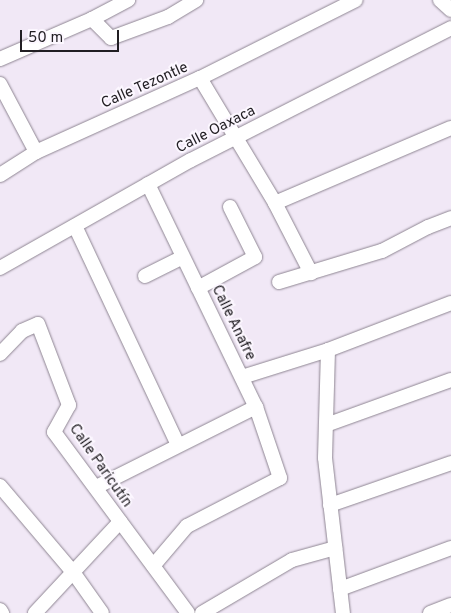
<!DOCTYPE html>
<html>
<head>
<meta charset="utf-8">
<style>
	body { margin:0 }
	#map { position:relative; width:451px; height:613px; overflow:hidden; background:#f1e8f6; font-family:Overpass,sans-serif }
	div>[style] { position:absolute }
	.roads { filter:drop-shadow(0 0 1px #8e8592) drop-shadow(0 0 1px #8e8592) }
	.minor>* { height:14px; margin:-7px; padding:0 7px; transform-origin:7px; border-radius:7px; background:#fff }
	span { translate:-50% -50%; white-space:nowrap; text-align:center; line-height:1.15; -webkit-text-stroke:4px #fcf7ff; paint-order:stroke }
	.street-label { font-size:15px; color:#211e23 }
	.scale { position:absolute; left:20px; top:30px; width:99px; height:22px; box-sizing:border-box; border:2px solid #211e23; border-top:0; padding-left:6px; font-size:15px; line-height:18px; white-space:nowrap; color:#211e23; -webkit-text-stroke:4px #fcf7ff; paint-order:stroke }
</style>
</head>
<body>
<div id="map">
	<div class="roads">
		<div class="minor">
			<i style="left:440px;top:0;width:15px;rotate:42deg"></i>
			<i style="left:92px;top:19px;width:27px;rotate:45deg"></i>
			<i style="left:111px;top:38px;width:61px;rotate:-20.2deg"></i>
			<i style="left:168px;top:17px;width:33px;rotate:-31deg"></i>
			<i style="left:0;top:59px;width:100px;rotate:-23.5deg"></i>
			<i style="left:92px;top:19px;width:41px;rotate:-27.8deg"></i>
			<i style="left:200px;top:78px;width:146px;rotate:59deg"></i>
			<i style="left:275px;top:203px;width:79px;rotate:62.8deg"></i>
			<i style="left:0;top:84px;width:77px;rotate:62.1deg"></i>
			<i style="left:0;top:175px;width:43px;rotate:-32.6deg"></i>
			<i style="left:36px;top:152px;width:180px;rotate:-24.3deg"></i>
			<i style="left:200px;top:78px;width:174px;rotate:-26.6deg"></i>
			<i style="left:148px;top:184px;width:248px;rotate:64.2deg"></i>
			<i style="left:256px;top:407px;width:75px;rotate:71.3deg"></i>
			<i style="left:280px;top:478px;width:105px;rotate:152.7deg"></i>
			<i style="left:187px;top:526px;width:52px;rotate:130.4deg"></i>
			<i style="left:275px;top:203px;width:191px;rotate:-23.1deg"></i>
			<i style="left:75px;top:226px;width:242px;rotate:64.8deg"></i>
			<i style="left:0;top:268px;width:219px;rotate:-29.5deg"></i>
			<i style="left:191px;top:160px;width:292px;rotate:-26.9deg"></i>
			<i style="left:145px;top:276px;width:42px;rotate:-26.6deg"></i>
			<i style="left:279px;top:282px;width:108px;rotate:-16.8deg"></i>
			<i style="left:382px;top:251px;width:52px;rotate:-27.6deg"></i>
			<i style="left:428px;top:227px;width:25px;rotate:-21deg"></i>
			<i style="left:198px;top:288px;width:65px;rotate:-28.5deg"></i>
			<i style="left:255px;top:257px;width:56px;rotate:-116.6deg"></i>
			<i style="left:328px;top:350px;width:108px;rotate:91.6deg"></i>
			<i style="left:325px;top:458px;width:156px;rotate:83.4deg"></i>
			<i style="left:0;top:354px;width:32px;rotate:-46deg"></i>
			<i style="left:22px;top:331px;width:17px;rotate:-24deg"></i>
			<i style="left:38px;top:324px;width:87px;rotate:69.1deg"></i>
			<i style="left:69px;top:405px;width:31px;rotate:119deg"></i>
			<i style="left:54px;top:432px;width:225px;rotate:53.5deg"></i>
			<i style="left:242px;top:377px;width:90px;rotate:-17.4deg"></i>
			<i style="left:328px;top:350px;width:132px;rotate:-20.9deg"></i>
			<i style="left:326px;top:425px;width:133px;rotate:-19.8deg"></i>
			<i style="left:0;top:486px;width:113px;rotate:49.7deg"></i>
			<i style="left:73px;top:572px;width:50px;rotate:54.7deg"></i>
			<i style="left:96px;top:487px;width:179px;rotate:-26.6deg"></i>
			<i style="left:330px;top:505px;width:128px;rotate:-19.1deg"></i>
			<i style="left:340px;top:589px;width:118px;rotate:-20.3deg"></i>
			<i style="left:0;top:610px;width:4px;rotate:56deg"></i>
			<i style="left:35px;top:613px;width:125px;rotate:-47deg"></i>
			<i style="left:202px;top:613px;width:104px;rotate:-30.5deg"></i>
			<i style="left:292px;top:560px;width:45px;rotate:-15.6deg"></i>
			<i style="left:430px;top:613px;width:22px;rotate:-21deg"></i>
		</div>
	</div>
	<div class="street-label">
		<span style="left:145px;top:86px;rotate:-24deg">Calle Tezontle</span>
		<span style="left:216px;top:130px;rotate:-27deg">Calle Oaxaca</span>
		<span style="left:233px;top:323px;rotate:64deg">Calle Anafre</span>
		<span style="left:100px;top:466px;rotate:55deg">Calle Paricutín</span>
	</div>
	<div class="scale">50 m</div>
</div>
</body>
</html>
